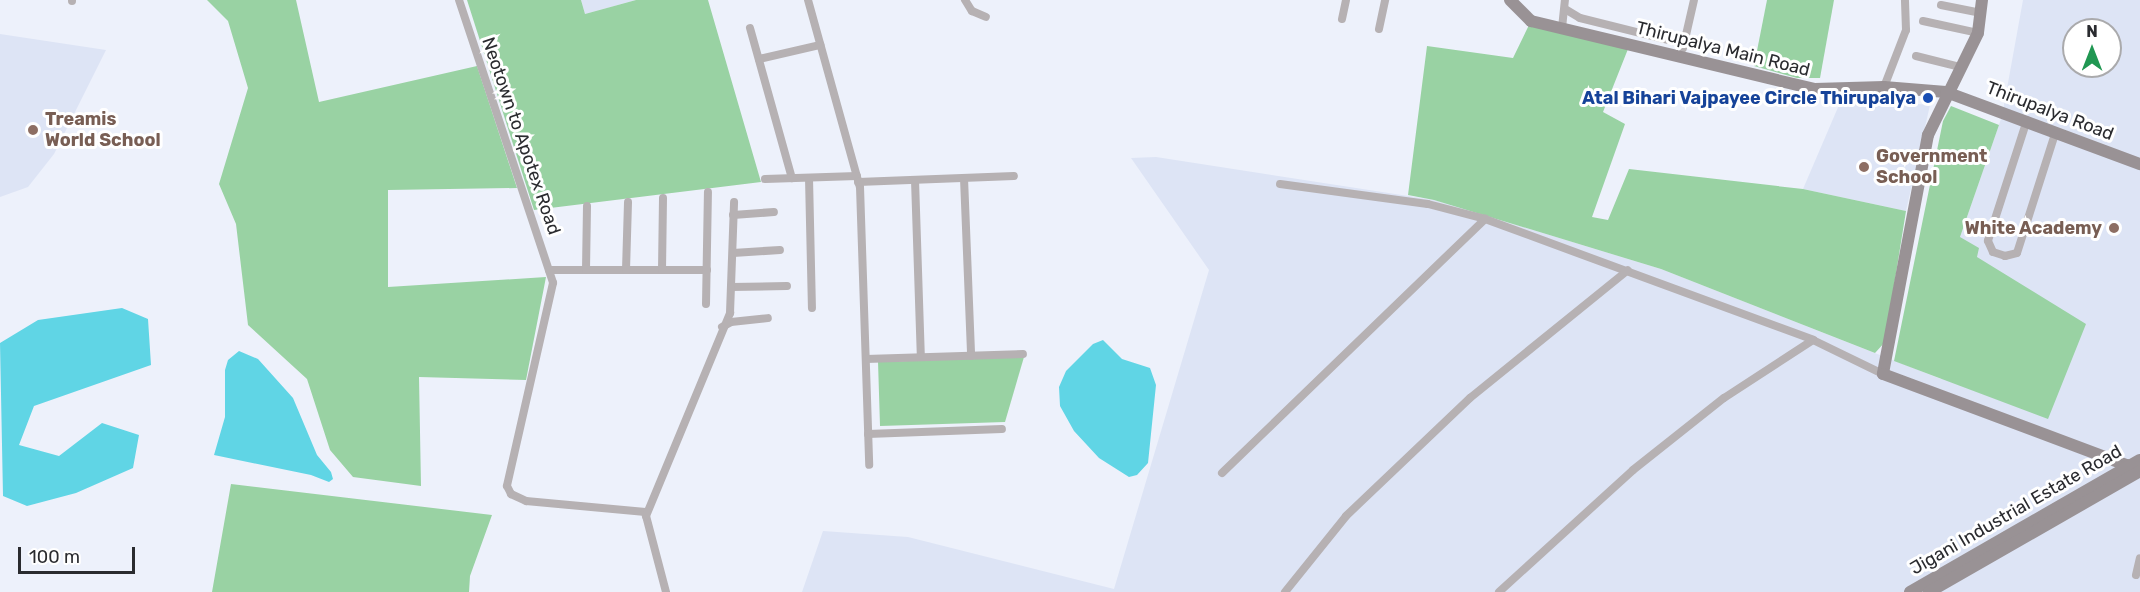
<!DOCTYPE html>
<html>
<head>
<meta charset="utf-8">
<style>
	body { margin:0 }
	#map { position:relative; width:2140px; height:592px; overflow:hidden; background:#edf1fb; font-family:Rubik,sans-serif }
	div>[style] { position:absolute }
	.built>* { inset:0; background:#dde4f5 }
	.green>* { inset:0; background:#99d2a3 }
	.water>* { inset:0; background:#60d5e5 }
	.street>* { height:8px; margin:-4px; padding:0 4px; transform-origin:4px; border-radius:4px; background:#b6b1b3 }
	.secondary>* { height:12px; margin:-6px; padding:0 6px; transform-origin:6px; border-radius:6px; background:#999295 }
	.dots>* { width:16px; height:16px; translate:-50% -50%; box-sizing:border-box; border:3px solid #fff; border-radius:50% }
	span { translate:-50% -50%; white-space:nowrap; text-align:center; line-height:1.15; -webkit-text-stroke:6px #fff; paint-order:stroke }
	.street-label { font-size:18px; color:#2a2b2f }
	.transit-label { font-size:18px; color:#164399; font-weight:700 }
	.right { translate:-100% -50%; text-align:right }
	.education-label { font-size:18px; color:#785e54; font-weight:700 }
	.left { translate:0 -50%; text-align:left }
	.north { position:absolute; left:2062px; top:18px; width:60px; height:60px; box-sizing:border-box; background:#fff; border:2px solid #aaaaac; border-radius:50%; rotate:0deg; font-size:16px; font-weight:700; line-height:24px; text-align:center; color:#2a2b2f }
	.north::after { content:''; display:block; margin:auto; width:21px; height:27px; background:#209752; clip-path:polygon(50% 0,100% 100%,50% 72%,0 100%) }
	.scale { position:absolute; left:18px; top:547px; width:117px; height:27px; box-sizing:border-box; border:3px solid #2a2b2f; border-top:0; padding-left:8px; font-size:18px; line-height:21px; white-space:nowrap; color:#2a2b2f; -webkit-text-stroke:4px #fff; paint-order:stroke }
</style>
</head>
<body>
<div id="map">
	<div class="built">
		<i style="clip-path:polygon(581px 0,636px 0,585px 14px)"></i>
		<i style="clip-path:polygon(evenodd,2023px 0,2140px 0,2140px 592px,802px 592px,823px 531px,908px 537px,1114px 589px,1209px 270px,1131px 158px,1156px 157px,1434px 200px,1661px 269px,1941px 379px,1960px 237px,2002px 116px,2023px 0,2074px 30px,2110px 30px,2110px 66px,2074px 66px,2074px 30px)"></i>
		<i style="clip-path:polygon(0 34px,106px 50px,54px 154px,28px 187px,0 197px)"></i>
		<i style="clip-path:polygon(1842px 98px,1930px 105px,1906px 211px,1803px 189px)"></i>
	</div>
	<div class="green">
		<i style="clip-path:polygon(207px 0,296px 0,319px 102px,477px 66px,517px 188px,388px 190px,388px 287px,546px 277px,526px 380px,419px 377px,421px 486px,353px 477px,330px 450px,307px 379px,248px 325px,236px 224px,219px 184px,248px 88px,228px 21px)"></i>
		<i style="clip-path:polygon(467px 0,581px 0,585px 14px,636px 0,708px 0,761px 182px,534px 210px)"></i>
		<i style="clip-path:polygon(1767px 0,1834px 0,1820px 78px,1797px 78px,1754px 66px)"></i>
		<i style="clip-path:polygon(1529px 25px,1628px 49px,1603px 112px,1625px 124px,1592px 217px,1608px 220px,1629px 169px,1803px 189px,1906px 211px,1885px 342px,1875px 353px,1661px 269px,1434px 200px,1408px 195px,1427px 46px,1513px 58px)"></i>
		<i style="clip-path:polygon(1951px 106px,1999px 125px,1960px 237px,1979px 248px,1977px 257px,2086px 324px,2048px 419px,1894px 361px,1943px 121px)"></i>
		<i style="clip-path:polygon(1024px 357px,1005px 422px,880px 426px,878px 362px)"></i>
		<i style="clip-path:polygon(231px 484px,492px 515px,470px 576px,469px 592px,212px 592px)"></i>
	</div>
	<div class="water">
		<i style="clip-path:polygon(122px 308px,148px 319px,151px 365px,34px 406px,19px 445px,59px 456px,102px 423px,139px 435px,133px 468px,76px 493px,27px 506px,3px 496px,0 343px,38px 320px)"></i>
		<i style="clip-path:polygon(1103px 340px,1122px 359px,1150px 368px,1156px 385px,1148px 463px,1137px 475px,1129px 477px,1099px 458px,1074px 431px,1060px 406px,1059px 387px,1066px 371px,1093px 344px)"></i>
		<i style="clip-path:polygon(239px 351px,258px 359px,293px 398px,317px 455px,331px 472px,333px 479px,329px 482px,311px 475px,214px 455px,225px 417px,225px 370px,228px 360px)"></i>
	</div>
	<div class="street">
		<i style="left:72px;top:0;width:1px;rotate:90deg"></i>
		<i style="left:459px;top:0;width:298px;rotate:71.6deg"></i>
		<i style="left:553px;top:283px;width:208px;rotate:102.8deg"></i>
		<i style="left:507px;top:486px;width:9px;rotate:63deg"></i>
		<i style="left:511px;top:494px;width:17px;rotate:25deg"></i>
		<i style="left:526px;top:501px;width:120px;rotate:5.3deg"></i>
		<i style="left:645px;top:512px;width:83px;rotate:75.3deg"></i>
		<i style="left:808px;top:0;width:194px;rotate:74.5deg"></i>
		<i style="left:860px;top:187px;width:278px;rotate:88.1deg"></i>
		<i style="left:965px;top:0;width:13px;rotate:58deg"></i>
		<i style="left:972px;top:11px;width:15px;rotate:23deg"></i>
		<i style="left:1941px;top:5px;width:41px;rotate:11.3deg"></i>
		<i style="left:1565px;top:9px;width:17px;rotate:31deg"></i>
		<i style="left:1580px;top:18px;width:107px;rotate:14deg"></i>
		<i style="left:1342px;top:19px;width:19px;rotate:-78deg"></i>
		<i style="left:1923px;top:21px;width:56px;rotate:12.3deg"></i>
		<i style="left:750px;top:28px;width:156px;rotate:74.4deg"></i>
		<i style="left:1562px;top:28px;width:28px;rotate:-84deg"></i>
		<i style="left:1379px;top:29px;width:30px;rotate:-78deg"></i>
		<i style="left:1683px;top:48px;width:49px;rotate:-77.1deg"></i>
		<i style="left:1916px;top:56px;width:45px;rotate:14deg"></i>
		<i style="left:759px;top:59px;width:63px;rotate:-12.9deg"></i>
		<i style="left:1884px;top:87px;width:61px;rotate:-68.9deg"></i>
		<i style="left:1906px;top:30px;width:30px;rotate:-92deg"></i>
		<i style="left:2027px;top:120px;width:127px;rotate:107.9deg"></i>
		<i style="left:1988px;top:241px;width:12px;rotate:66deg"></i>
		<i style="left:1993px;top:252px;width:13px;rotate:18deg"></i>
		<i style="left:2005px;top:256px;width:12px;rotate:-14deg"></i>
		<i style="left:2017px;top:253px;width:128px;rotate:-72.3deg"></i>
		<i style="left:809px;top:178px;width:130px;rotate:88.7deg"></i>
		<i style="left:964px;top:178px;width:178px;rotate:87.7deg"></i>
		<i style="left:765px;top:179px;width:92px;rotate:-1.9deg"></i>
		<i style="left:915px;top:180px;width:177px;rotate:88.1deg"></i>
		<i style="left:858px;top:182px;width:156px;rotate:-2.2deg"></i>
		<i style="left:1280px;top:184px;width:149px;rotate:7.7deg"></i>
		<i style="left:1428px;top:204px;width:59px;rotate:14.7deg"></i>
		<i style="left:1485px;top:219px;width:350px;rotate:20.2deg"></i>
		<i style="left:1813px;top:340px;width:78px;rotate:25.9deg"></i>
		<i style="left:733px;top:215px;width:41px;rotate:-4.2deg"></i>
		<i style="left:733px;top:253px;width:47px;rotate:-3.7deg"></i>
		<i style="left:549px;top:270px;width:158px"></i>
		<i style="left:586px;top:270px;width:64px;rotate:-89.1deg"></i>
		<i style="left:626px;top:270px;width:68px;rotate:-88.3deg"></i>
		<i style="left:662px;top:270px;width:72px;rotate:-89.2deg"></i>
		<i style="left:731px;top:287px;width:56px;rotate:-1deg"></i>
		<i style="left:706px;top:304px;width:112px;rotate:-89deg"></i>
		<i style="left:722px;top:327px;width:10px;rotate:-29deg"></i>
		<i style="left:731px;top:322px;width:37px;rotate:-6deg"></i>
		<i style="left:866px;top:359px;width:157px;rotate:-1.8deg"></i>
		<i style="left:868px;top:434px;width:134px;rotate:-2.1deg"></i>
		<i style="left:1222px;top:473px;width:366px;rotate:-44deg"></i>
		<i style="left:646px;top:516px;width:220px;rotate:-67.5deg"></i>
		<i style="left:730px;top:313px;width:111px;rotate:-87.9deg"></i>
		<i style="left:2136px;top:575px;width:17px;rotate:-77deg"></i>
		<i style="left:1285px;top:592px;width:97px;rotate:-51.2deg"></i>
		<i style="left:1346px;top:516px;width:171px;rotate:-43.6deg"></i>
		<i style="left:1470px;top:398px;width:203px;rotate:-39deg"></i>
		<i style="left:1499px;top:592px;width:181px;rotate:-42.3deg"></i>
		<i style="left:1633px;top:470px;width:116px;rotate:-38.4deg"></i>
		<i style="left:1724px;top:398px;width:106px;rotate:-33.1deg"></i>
	</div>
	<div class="secondary">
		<i style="left:1510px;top:0;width:30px;rotate:45deg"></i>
		<i style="left:1531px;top:21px;width:292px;rotate:13.5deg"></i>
		<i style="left:1815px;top:89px;width:69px;rotate:-1.7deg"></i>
		<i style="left:1884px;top:87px;width:62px;rotate:4.6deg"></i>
		<i style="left:1946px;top:92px;width:207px;rotate:20.4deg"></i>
		<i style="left:1982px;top:0;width:33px;rotate:97deg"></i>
		<i style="left:1978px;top:33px;width:114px;rotate:116.1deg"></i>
		<i style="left:1928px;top:135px;width:243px;rotate:100.7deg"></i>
		<i style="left:1883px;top:374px;width:260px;rotate:20.5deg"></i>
		<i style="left:2127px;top:465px;width:10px;rotate:61deg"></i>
		<i style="left:1910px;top:592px;width:265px;rotate:-29.9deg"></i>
		<i style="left:1929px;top:592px;width:243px;rotate:-29.8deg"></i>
	</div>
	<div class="dots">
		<i style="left:1928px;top:98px;background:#1a4fb4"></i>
		<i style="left:33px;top:130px;background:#8d6e63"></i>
		<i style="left:1864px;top:167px;background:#8d6e63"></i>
		<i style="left:2114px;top:228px;background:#8d6e63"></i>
	</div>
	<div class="street-label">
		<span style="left:1723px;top:49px;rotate:14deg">Thirupalya Main Road</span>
		<span style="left:2050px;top:111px;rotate:21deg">Thirupalya Road</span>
		<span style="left:521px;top:136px;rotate:71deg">Neotown to Apotex Road</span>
		<span style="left:2016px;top:510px;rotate:-30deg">Jigani Industrial Estate Road</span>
	</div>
	<div class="transit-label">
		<span class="right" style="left:1916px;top:98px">Atal Bihari Vajpayee Circle Thirupalya</span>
	</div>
	<div class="education-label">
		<span class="left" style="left:45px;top:130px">Treamis<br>World School</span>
		<span class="left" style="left:1876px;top:167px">Government<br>School</span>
		<span class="right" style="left:2102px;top:228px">White Academy</span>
	</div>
	<div class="north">N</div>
	<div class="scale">100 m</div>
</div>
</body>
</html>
